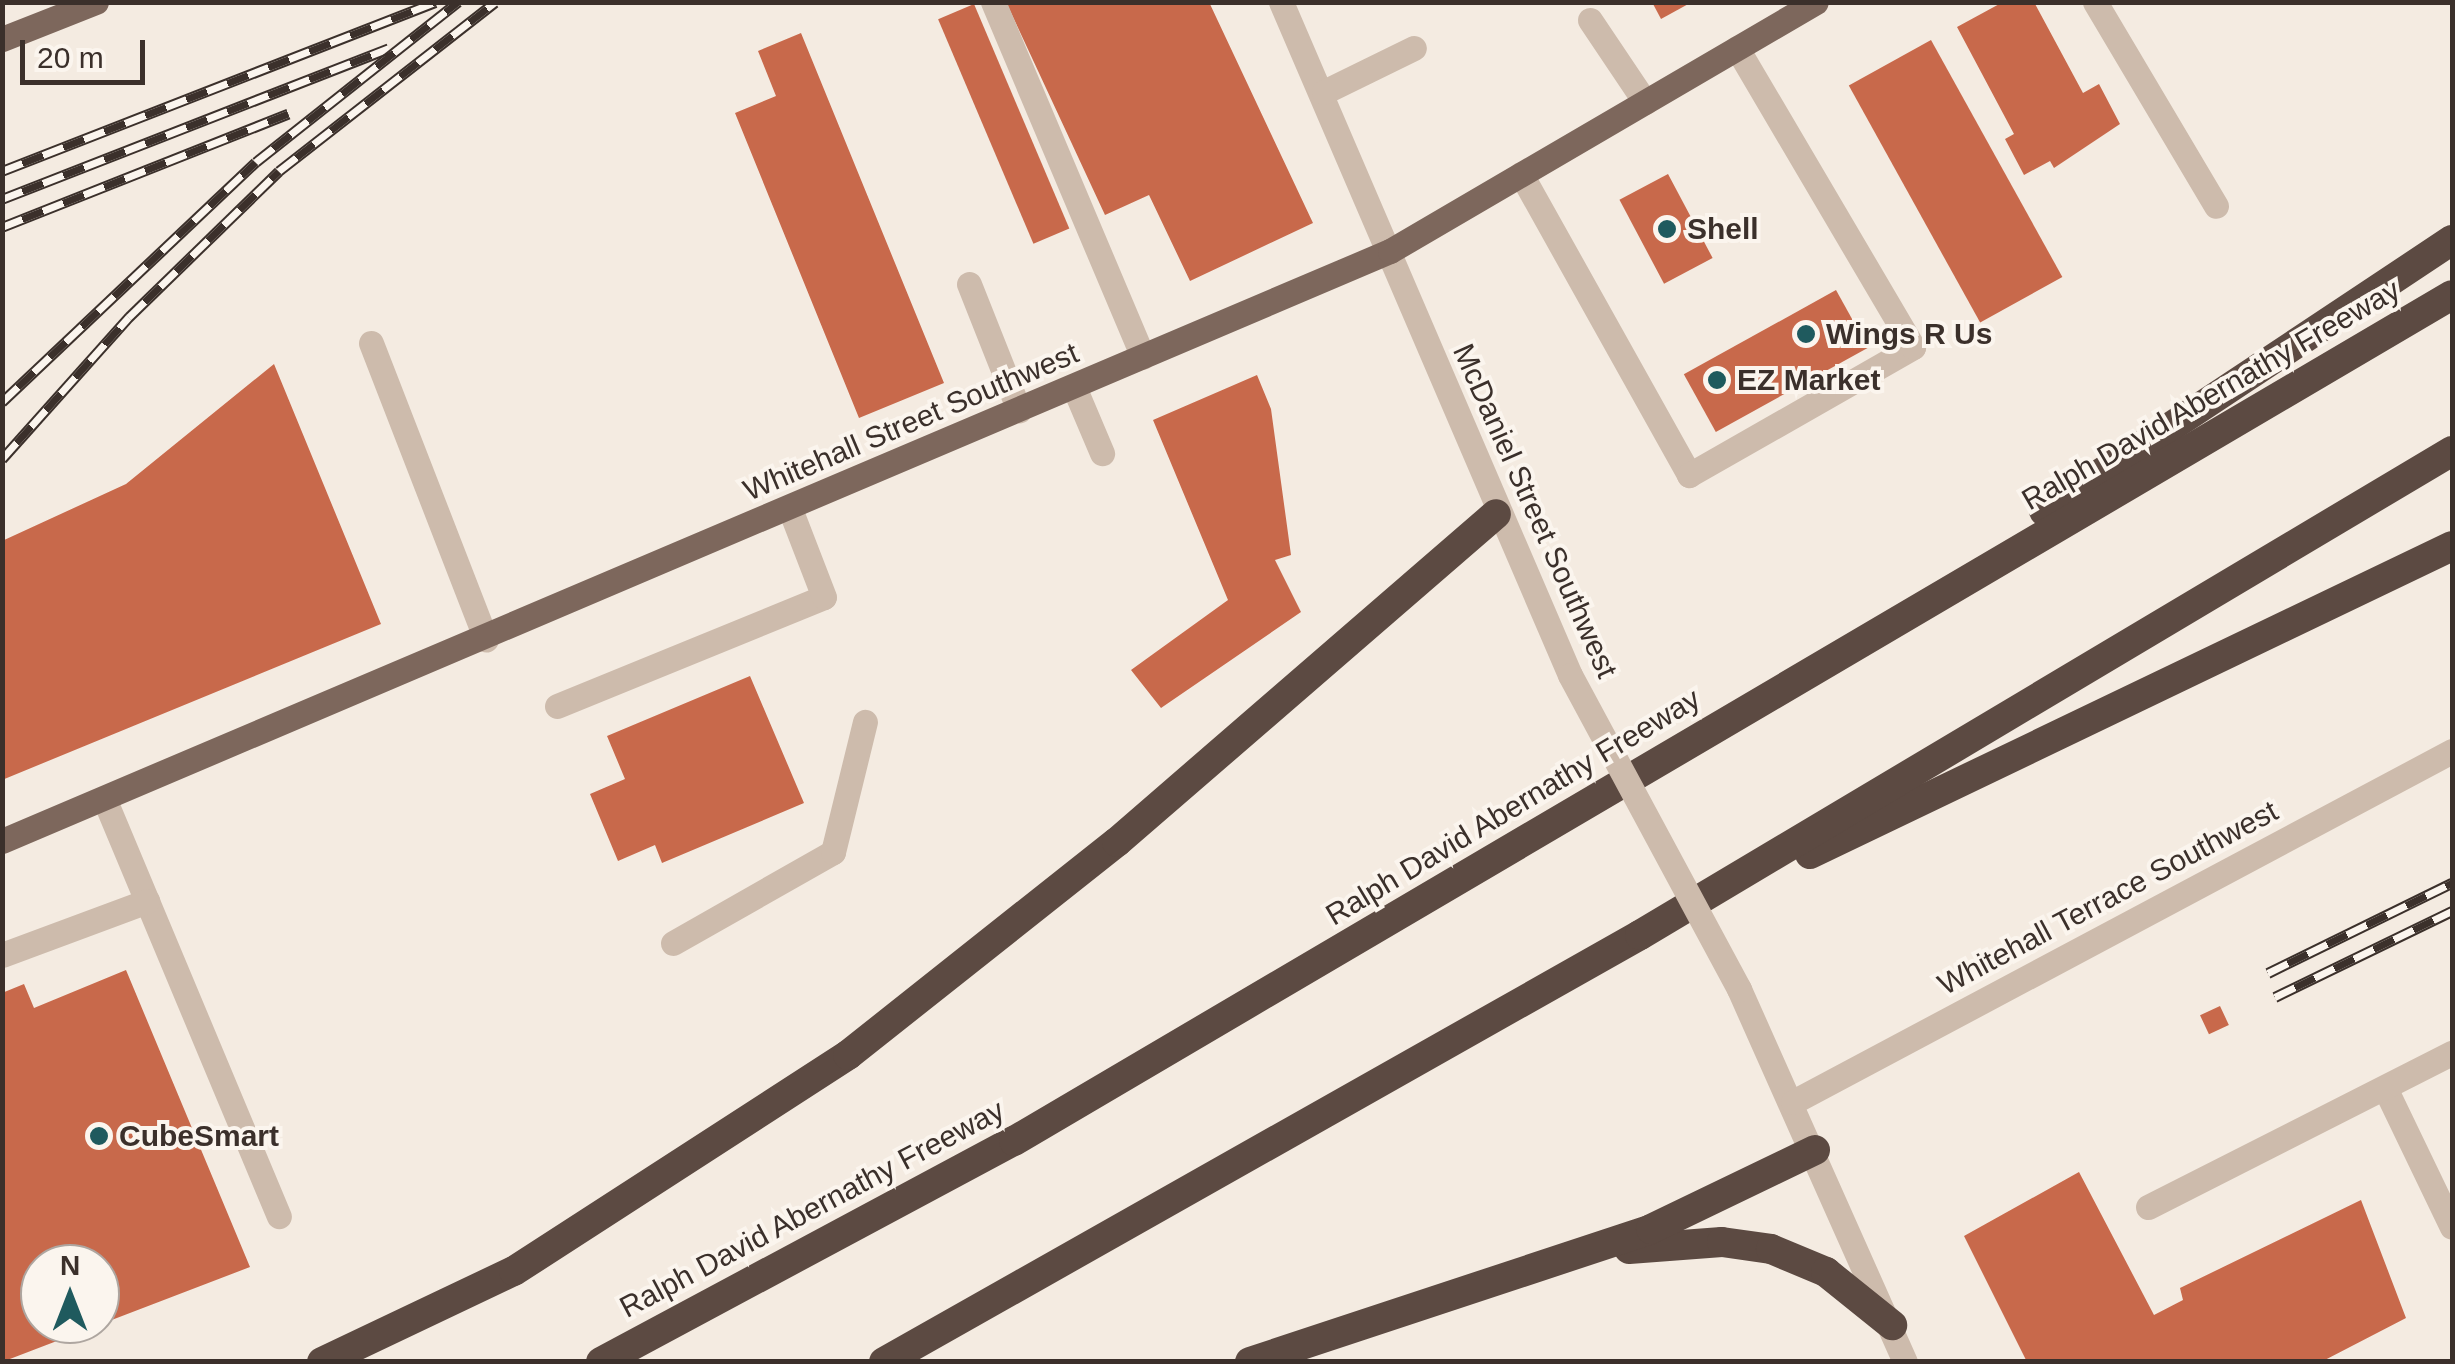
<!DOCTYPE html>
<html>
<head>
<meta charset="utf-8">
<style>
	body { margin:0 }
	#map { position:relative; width:2455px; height:1364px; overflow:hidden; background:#f4ebe1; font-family:Arial,sans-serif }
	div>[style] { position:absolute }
	.building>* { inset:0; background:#c8694b; transform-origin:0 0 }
	.minor>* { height:25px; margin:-12.5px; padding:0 12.5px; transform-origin:12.5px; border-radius:12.5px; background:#cdbbac }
	.major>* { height:25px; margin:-12.5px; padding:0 12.5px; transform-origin:12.5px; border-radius:12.5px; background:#7d675c }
	.highway>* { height:30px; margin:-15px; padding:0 15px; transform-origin:15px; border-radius:15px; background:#5c4a42 }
	.rail>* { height:11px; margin-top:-5.5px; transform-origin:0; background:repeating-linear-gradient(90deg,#fbf5ee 0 22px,#3b302b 0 44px); box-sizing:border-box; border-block:2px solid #3b302b }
	.minor-bridge>* { height:25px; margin:-12.5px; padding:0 12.5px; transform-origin:12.5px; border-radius:12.5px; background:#cdbbac }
	.dots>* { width:28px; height:28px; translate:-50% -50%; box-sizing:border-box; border:5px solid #fbf5ee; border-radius:50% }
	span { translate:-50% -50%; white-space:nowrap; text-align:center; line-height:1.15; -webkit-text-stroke:8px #fbf5ee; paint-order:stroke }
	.poi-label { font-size:30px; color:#3b302b; font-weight:700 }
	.left { translate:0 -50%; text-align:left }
	.street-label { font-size:30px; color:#3b302b }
	.frame { position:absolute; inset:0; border:5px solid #3b302b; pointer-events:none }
	.north { position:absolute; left:20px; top:1244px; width:100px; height:100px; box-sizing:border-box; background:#fbf5ee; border:2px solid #aea6a0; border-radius:50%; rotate:0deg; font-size:28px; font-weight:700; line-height:40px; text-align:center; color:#3b302b }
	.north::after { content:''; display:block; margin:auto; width:35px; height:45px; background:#1f5a5e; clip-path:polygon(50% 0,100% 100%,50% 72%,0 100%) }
	.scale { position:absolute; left:20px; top:40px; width:125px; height:45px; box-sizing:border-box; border:5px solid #3b302b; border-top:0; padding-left:12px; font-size:30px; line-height:35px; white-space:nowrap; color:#3b302b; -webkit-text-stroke:8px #fbf5ee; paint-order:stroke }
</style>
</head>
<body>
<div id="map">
	<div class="building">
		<i style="clip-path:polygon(1006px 2px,1209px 2px,1313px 223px,1190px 281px,1149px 195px,1105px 215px)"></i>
		<i style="clip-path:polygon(1652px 2px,1692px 2px,1661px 19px)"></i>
		<i style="clip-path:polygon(2003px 2px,2034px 2px,2083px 93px,2099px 84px,2120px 124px,2054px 168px,2050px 161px,2024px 175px,2005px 139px,2014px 134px,1957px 27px)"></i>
		<i style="left:974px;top:4px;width:244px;height:39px;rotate:67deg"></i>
		<i style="clip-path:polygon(801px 33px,944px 383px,859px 418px,735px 113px,776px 96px,758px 51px)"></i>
		<i style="left:1931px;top:40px;width:271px;height:94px;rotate:61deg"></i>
		<i style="left:1668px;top:174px;width:95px;height:55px;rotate:62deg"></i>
		<i style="left:1836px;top:290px;width:66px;height:174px;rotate:61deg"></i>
		<i style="clip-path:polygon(274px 364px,381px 624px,2px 780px,2px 541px,126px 484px)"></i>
		<i style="clip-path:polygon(1257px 375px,1271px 409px,1291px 555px,1275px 560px,1301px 612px,1161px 708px,1131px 670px,1228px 600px,1153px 420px)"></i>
		<i style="clip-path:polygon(750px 676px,804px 803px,662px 863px,655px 845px,618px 861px,590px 794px,625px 779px,607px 736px)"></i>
		<i style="clip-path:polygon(evenodd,126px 970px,250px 1267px,2px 1362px,2px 993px,24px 984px,34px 1008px,126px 970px,40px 1264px,100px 1264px,100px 1324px,40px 1324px,40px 1264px)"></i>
		<i style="left:2220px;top:1006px;width:21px;height:22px;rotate:65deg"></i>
		<i style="clip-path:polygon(2079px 1172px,2154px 1315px,2183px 1300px,2180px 1288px,2361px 1200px,2406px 1318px,2321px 1362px,2027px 1362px,1964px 1236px)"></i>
	</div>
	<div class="minor">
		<i style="left:993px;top:2px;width:385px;rotate:67.1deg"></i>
		<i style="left:1281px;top:2px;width:732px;rotate:66.76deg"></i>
		<i style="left:2095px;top:2px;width:237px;rotate:59.3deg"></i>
		<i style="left:1590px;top:20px;width:99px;rotate:56.1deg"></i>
		<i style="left:1324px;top:92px;width:100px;rotate:-26.1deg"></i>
		<i style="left:1521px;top:174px;width:345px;rotate:60.8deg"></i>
		<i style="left:1689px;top:475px;width:258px;rotate:-29.7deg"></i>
		<i style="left:1913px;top:347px;width:347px;rotate:-120.5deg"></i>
		<i style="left:969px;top:284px;width:136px;rotate:68.4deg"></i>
		<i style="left:371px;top:343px;width:318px;rotate:68.8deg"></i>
		<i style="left:1074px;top:387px;width:72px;rotate:67deg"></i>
		<i style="left:557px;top:706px;width:288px;rotate:-22.2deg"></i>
		<i style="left:824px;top:597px;width:94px;rotate:-111.1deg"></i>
		<i style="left:106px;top:803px;width:448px;rotate:67.3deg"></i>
		<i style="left:673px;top:943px;width:184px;rotate:-29.6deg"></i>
		<i style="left:833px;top:852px;width:134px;rotate:-76.2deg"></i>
		<i style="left:2px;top:955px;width:155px;rotate:-20.4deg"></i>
		<i style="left:1739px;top:989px;width:408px;rotate:66deg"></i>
		<i style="left:2385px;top:1088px;width:154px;rotate:64.3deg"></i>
		<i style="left:1793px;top:1102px;width:747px;rotate:-28.04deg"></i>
		<i style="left:2148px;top:1207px;width:341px;rotate:-26.9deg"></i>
	</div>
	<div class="major">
		<i style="left:2px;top:39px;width:101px;rotate:-21.5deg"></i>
		<i style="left:2px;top:841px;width:1508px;rotate:-23.03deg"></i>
		<i style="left:1390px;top:251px;width:493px;rotate:-30.3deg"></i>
	</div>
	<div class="highway">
		<i style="left:2044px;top:511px;width:490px;rotate:-33.6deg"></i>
		<i style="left:1810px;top:854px;width:712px;rotate:-25.63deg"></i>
		<i style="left:1629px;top:1249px;width:93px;rotate:-4.3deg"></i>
		<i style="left:1722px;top:1242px;width:49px;rotate:8.1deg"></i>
		<i style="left:1771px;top:1249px;width:60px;rotate:22.7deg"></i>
		<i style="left:1826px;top:1272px;width:85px;rotate:38.8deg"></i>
		<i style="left:322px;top:1362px;width:212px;rotate:-25.4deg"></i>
		<i style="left:514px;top:1271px;width:398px;rotate:-32.9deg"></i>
		<i style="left:848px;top:1055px;width:343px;rotate:-38.4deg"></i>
		<i style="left:1117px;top:842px;width:501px;rotate:-40.87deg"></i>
		<i style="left:601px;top:1362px;width:468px;rotate:-28.2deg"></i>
		<i style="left:1014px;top:1141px;width:1668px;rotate:-30.47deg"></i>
		<i style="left:884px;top:1362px;width:868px;rotate:-29.46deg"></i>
		<i style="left:1640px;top:935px;width:945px;rotate:-30.8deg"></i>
		<i style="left:1250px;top:1362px;width:422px;rotate:-18.3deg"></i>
		<i style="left:1651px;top:1229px;width:182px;rotate:-25.7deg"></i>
	</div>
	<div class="rail">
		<i style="left:2px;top:171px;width:465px;rotate:-21.3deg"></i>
		<i style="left:2px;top:199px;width:415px;rotate:-21.3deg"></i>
		<i style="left:2px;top:227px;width:308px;rotate:-21.6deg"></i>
		<i style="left:2px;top:402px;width:349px;rotate:-43.4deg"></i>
		<i style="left:256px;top:162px;width:258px;rotate:-38.4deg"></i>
		<i style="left:2px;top:459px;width:191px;rotate:-48.2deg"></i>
		<i style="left:129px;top:317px;width:209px;rotate:-44.2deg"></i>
		<i style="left:279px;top:171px;width:274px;rotate:-38deg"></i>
		<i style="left:2268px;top:973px;width:205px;rotate:-26.1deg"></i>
		<i style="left:2275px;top:997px;width:197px;rotate:-25.9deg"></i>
	</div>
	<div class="minor-bridge">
		<i style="left:1570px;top:675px;width:357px;rotate:61.7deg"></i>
	</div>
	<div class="dots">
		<i style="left:1667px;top:229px;background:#1f5a5e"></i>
		<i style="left:1806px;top:334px;background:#1f5a5e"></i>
		<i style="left:1717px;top:380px;background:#1f5a5e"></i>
		<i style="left:99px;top:1136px;background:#1f5a5e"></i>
	</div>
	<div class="poi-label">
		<span class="left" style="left:1687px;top:229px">Shell</span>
		<span class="left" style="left:1826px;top:334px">Wings R Us</span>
		<span class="left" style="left:1737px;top:380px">EZ Market</span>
		<span class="left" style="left:119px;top:1136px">CubeSmart</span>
	</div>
	<div class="street-label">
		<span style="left:2211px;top:395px;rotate:-30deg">Ralph David Abernathy Freeway</span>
		<span style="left:911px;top:422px;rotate:-23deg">Whitehall Street Southwest</span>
		<span style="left:1535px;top:511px;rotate:66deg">McDaniel Street Southwest</span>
		<span style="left:1513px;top:807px;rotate:-31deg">Ralph David Abernathy Freeway</span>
		<span style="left:2108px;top:898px;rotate:-28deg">Whitehall Terrace Southwest</span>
		<span style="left:812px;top:1209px;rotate:-28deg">Ralph David Abernathy Freeway</span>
	</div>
	<div class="frame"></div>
	<div class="north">N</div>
	<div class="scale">20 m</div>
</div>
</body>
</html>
